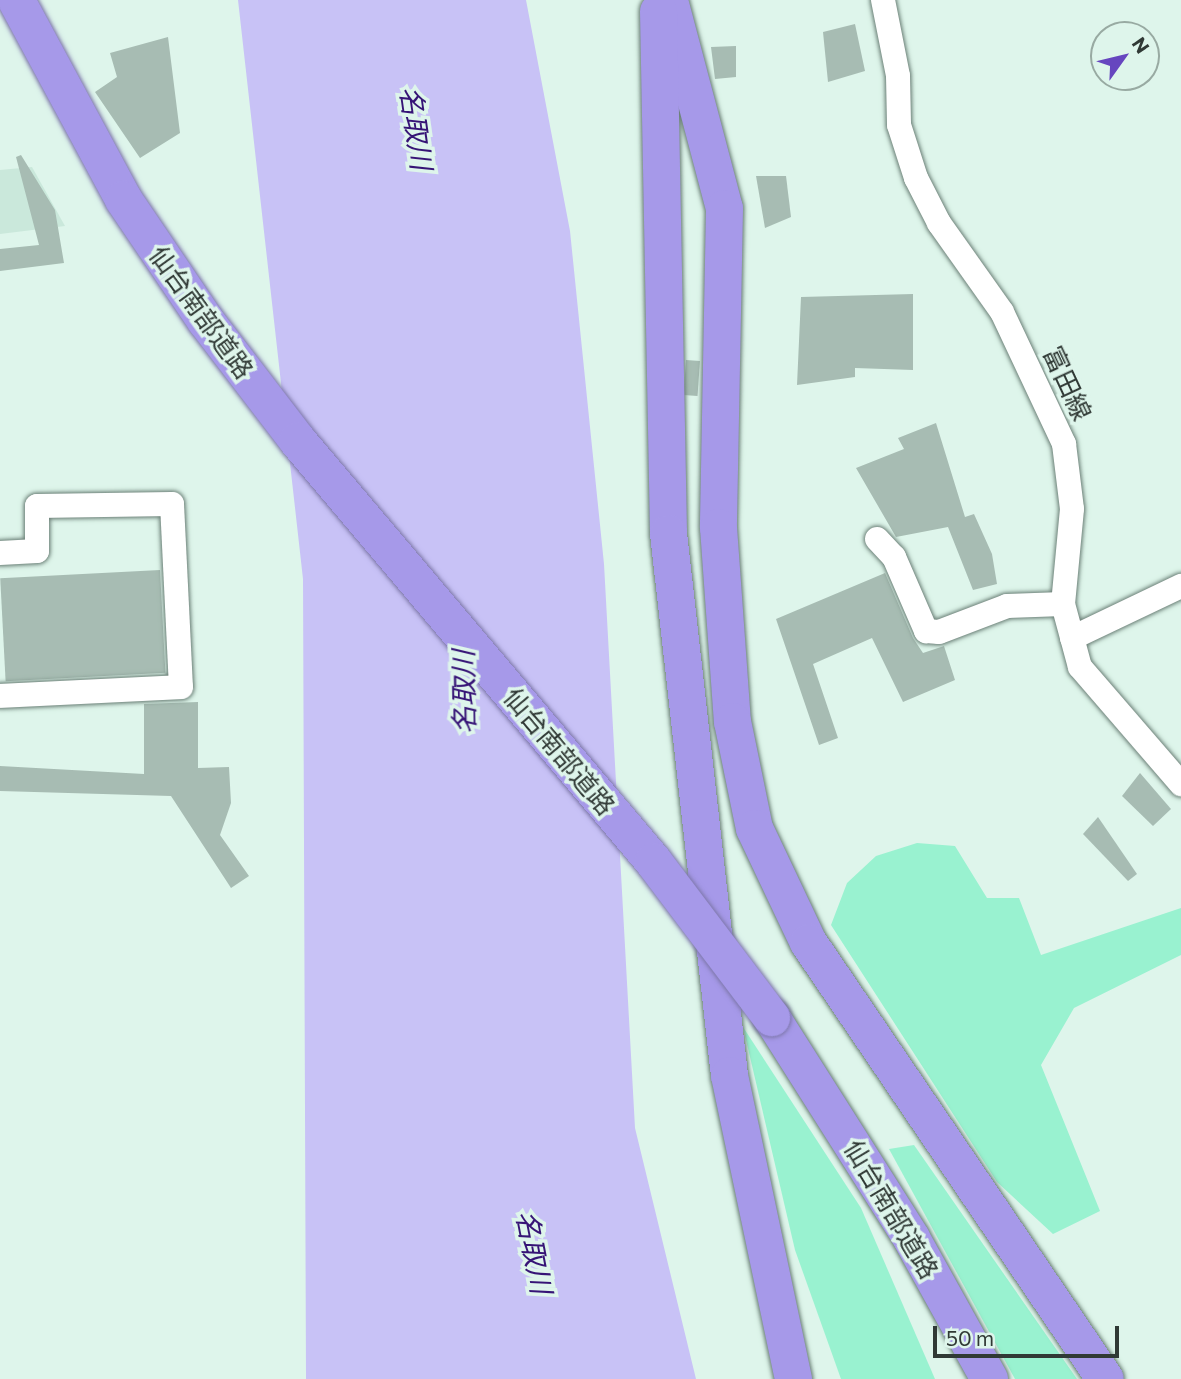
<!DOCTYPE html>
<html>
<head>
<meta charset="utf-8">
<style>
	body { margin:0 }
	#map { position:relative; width:1181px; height:1379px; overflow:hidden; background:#def5eb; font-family:Commissioner,"Noto Sans JP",sans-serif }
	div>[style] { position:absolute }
	.built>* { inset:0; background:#cae8db }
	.green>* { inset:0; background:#99f2d0 }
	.water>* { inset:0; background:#c8c2f6 }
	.building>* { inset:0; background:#a7bcb3; transform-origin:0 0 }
	.roads { filter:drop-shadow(0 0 2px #6b8077) drop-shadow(0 0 2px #6b8077) }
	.minor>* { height:24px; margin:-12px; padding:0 12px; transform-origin:12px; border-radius:12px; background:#fff }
	.highway>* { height:37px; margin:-18.5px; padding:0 18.5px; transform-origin:18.5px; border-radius:18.5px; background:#a699e9 }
	.bridges { filter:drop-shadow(0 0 2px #7d77aa) drop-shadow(0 0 2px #7d77aa) }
	.highway-bridge>* { height:37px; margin:-18.5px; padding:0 18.5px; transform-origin:18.5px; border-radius:18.5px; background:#a699e9 }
	span { translate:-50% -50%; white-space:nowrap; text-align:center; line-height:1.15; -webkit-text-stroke:7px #def5eb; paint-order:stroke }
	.street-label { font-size:26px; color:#303935 }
	.water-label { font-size:28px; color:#361476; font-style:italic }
	.north { position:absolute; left:1090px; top:21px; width:70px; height:70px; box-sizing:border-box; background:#def5eb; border:2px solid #98aaa2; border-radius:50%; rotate:56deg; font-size:19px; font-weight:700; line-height:28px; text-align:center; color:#303935 }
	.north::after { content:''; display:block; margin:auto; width:24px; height:32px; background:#6646bf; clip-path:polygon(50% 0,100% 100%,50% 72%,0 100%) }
	.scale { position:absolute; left:933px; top:1326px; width:186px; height:32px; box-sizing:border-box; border:4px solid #303935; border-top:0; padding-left:9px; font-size:21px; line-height:24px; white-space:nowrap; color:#303935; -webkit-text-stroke:5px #def5eb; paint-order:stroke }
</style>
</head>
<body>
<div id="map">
	<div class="built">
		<i style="clip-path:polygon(32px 167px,65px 226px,0 234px,0 170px)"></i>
	</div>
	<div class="green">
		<i style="clip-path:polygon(917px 843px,955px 846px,987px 898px,1019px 898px,1041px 955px,1181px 908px,1181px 955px,1074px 1008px,1041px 1065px,1100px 1211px,1053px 1234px,997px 1182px,831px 925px,847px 883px,876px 856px)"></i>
		<i style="clip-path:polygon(743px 1027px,861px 1208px,935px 1379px,841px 1379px,795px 1250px)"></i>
		<i style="clip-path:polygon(914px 1145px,1077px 1379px,1015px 1379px,889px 1149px)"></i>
	</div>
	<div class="water">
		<i style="clip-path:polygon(238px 0,526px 0,570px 231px,604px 564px,635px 1128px,696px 1379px,306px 1379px,303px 579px)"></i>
	</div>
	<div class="building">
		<i style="clip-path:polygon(855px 24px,865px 71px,828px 82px,823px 32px)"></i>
		<i style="clip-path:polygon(168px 37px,180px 133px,140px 158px,95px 92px,117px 77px,110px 53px)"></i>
		<i style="clip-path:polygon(736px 46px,736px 77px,715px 79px,711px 47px)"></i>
		<i style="clip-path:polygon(21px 155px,55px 210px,64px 263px,0 271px,0 249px,39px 245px,16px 157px)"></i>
		<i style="clip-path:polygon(756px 176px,786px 176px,791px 217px,765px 228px)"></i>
		<i style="clip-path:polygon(913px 294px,913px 370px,855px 368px,855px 377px,797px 385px,801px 297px)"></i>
		<i style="left:686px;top:360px;width:14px;height:35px;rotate:4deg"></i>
		<i style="clip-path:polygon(936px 423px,965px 517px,974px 514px,992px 554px,997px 584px,973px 590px,948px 527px,896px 537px,856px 468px,904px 449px,898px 438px)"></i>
		<i style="left:160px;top:570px;width:103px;height:160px;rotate:87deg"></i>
		<i style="clip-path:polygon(885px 573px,913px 638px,923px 653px,944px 646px,955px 680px,903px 702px,872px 638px,813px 664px,838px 738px,819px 745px,776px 619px)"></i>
		<i style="clip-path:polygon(198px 702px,198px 768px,229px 767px,231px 803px,220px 835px,249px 876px,231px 888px,171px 796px,0 791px,0 766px,144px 774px,144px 704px)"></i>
		<i style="clip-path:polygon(1140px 773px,1171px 809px,1153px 826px,1122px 796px)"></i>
		<i style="clip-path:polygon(1098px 817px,1137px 874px,1128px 881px,1083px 834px)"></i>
	</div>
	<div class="roads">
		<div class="minor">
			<i style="left:883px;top:0;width:77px;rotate:78.8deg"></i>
			<i style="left:898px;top:76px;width:49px;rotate:88.8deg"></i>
			<i style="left:899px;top:125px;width:56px;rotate:72.2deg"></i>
			<i style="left:916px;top:178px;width:51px;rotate:62.9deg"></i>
			<i style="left:939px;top:223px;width:109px;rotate:54.7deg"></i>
			<i style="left:1002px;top:312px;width:146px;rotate:64.8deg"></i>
			<i style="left:1064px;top:444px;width:65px;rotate:83deg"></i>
			<i style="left:1072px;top:509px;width:95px;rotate:95.4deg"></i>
			<i style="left:1063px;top:604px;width:65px;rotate:74.9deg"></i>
			<i style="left:1080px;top:667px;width:155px;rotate:49.2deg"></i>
			<i style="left:877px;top:539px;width:25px;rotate:47deg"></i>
			<i style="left:894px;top:557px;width:81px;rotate:66.6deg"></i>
			<i style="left:926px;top:631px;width:13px;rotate:4deg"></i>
			<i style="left:939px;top:632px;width:73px;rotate:-20.9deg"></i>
			<i style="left:1007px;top:606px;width:56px;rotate:-2deg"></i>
			<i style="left:0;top:553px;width:37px;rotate:-3deg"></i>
			<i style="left:37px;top:551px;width:45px;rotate:-90deg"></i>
			<i style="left:37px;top:506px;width:135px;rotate:-0.8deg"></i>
			<i style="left:172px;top:504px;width:183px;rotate:87.2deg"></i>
			<i style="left:181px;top:687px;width:181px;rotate:177.2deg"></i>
			<i style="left:1072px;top:638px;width:121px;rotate:-25.5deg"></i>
		</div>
		<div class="highway">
			<i style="left:669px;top:0;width:215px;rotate:75.2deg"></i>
			<i style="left:724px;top:208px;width:319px;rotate:91.1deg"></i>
			<i style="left:718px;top:527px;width:195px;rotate:85.9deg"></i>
			<i style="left:732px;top:721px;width:109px;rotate:78.4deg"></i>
			<i style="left:754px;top:828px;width:126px;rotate:64.7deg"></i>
			<i style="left:808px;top:942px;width:528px;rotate:55.8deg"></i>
			<i style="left:658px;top:11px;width:522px;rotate:88.9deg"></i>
			<i style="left:668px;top:533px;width:545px;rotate:83.58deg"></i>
			<i style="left:729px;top:1075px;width:311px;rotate:78.1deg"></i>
			<i style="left:771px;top:1017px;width:262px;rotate:57.6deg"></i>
			<i style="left:911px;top:1238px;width:161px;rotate:61deg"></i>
		</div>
	</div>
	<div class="bridges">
		<div class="highway-bridge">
			<i style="left:16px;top:0;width:226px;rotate:61.7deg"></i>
			<i style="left:123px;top:199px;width:146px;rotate:55.9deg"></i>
			<i style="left:205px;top:320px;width:151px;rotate:52.5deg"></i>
			<i style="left:297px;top:440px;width:551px;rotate:49.78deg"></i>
			<i style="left:653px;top:861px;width:196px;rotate:52.9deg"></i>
		</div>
	</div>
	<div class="street-label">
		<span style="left:202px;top:312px;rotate:54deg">仙台南部道路</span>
		<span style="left:1068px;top:383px;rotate:65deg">富田線</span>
		<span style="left:560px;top:751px;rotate:50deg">仙台南部道路</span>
		<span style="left:892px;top:1209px;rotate:59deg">仙台南部道路</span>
	</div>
	<div class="water-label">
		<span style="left:417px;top:128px;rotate:82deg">名取川</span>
		<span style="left:463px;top:692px;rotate:-91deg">名取川</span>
		<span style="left:535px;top:1252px;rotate:79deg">名取川</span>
	</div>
	<div class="north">N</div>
	<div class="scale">50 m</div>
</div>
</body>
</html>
